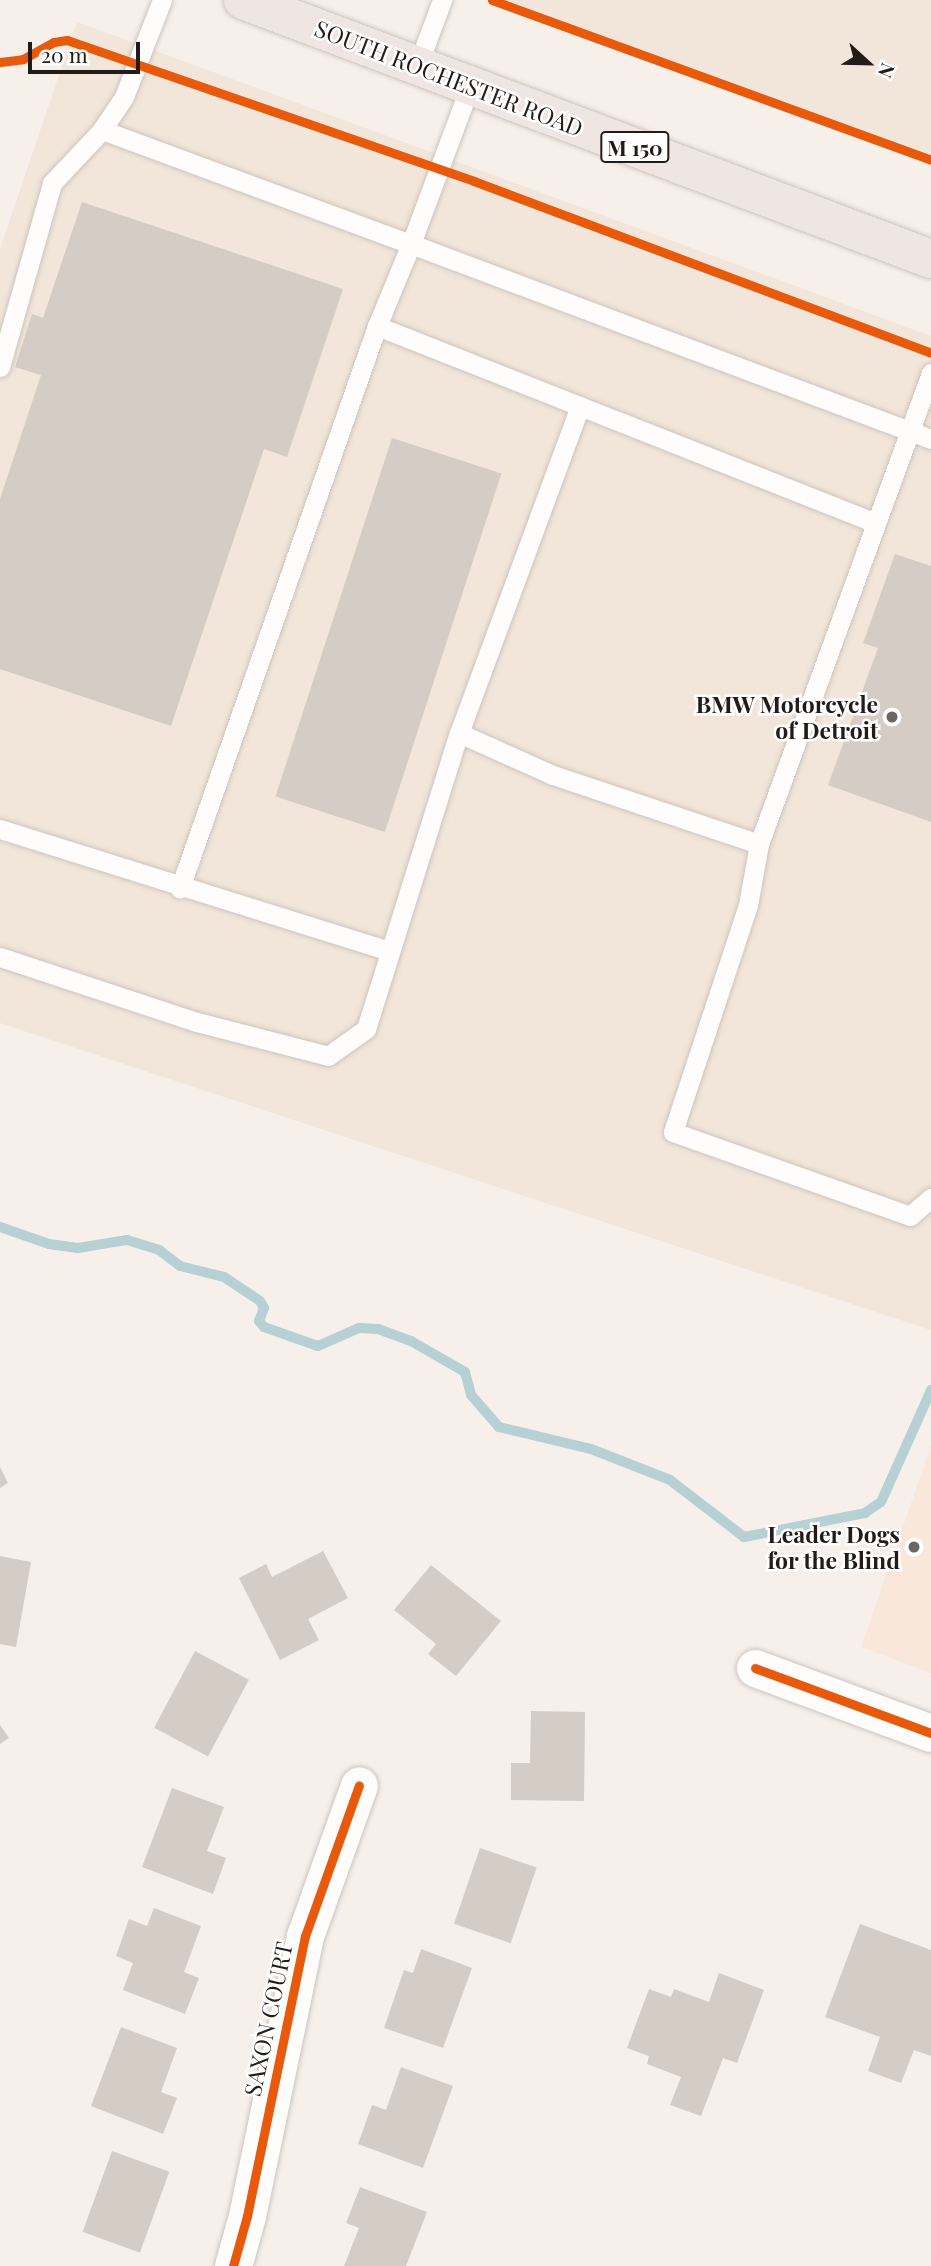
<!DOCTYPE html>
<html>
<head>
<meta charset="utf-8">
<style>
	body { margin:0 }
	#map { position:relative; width:931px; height:2266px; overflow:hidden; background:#f7efea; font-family:"Playfair Display",serif }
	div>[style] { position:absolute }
	.commercial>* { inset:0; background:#f2e5d9 }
	.built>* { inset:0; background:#f9e7dc }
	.stream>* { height:10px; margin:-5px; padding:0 5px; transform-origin:5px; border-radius:5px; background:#b7d0d4 }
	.building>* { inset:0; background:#d4ccc5; transform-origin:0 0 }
	.roads { filter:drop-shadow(0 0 2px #ccc5c0) drop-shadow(0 0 2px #ccc5c0) }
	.service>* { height:19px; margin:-9.5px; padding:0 9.5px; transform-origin:9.5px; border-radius:9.5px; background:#fefdfc }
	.minor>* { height:37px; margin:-18.5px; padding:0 18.5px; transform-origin:18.5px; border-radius:18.5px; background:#fefdfc }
	.primary>* { height:38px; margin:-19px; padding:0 19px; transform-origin:19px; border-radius:19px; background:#efe5e2 }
	.cycleway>* { height:9px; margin:-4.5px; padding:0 4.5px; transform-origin:4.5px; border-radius:4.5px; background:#e8590c }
	.dots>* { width:19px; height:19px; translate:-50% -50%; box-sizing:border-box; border:4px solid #fefefe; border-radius:50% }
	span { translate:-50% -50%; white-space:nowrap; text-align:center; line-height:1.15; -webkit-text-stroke:5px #fefefe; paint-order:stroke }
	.shield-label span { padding:2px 5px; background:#fefefe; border:2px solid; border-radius:5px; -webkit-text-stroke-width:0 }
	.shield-label { font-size:21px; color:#221b17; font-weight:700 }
	.street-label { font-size:23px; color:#221b17 }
	.poi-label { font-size:23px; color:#221b17; font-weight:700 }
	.right { translate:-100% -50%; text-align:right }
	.north { position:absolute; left:833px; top:28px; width:70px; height:70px; -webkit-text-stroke:5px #fefefe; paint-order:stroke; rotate:112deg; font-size:19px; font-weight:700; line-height:28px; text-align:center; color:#221b17 }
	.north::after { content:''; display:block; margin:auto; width:24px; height:32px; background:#221b17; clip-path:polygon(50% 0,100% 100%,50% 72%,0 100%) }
	.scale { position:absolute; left:28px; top:42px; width:112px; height:32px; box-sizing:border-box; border:4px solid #221b17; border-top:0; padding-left:9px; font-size:21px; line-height:24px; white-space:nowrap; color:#221b17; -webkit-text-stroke:5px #fefefe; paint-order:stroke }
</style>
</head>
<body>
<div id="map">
	<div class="commercial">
		<i style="clip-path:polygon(507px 0,931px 0,931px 164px)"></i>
		<i style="clip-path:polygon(77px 22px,931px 336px,931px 1330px,0 1023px,0 249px)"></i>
	</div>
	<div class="built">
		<i style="clip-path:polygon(931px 1446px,931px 1673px,861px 1647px)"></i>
	</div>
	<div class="stream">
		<i style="left:0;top:1227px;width:52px;rotate:19.1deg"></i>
		<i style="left:49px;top:1244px;width:29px;rotate:8deg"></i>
		<i style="left:78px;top:1248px;width:50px;rotate:-9.3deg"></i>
		<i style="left:127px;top:1240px;width:34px;rotate:17deg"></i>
		<i style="left:159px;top:1250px;width:26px;rotate:37deg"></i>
		<i style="left:180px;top:1266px;width:45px;rotate:14deg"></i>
		<i style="left:224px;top:1277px;width:43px;rotate:33.7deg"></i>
		<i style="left:260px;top:1301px;width:8px;rotate:60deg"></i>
		<i style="left:264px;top:1308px;width:14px;rotate:111deg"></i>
		<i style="left:259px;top:1321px;width:8px;rotate:50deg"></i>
		<i style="left:264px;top:1327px;width:57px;rotate:19.4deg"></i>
		<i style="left:318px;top:1346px;width:45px;rotate:-23.7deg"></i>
		<i style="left:359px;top:1328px;width:19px;rotate:3deg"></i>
		<i style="left:378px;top:1329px;width:35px;rotate:20deg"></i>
		<i style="left:411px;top:1341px;width:62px;rotate:29.9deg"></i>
		<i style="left:465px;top:1372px;width:24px;rotate:75deg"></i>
		<i style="left:471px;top:1395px;width:43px;rotate:48.8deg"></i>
		<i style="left:499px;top:1427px;width:95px;rotate:13.4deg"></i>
		<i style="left:591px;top:1449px;width:85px;rotate:21.4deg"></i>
		<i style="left:670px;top:1480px;width:93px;rotate:37.6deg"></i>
		<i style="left:744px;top:1537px;width:123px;rotate:-11.2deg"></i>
		<i style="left:865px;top:1513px;width:19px;rotate:-35deg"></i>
		<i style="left:881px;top:1502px;width:123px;rotate:-65.9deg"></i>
	</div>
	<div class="building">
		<i style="clip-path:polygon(82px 202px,343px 289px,287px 457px,264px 449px,171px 726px,0 669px,0 499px,41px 375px,15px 367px,32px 314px,43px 318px)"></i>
		<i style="left:392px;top:438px;width:115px;height:377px;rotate:18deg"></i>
		<i style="clip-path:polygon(895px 554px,931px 566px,931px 822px,828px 785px,878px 648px,863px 643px)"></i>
		<i style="clip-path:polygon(0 1467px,8px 1483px,0 1488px)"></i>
		<i style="clip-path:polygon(323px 1551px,348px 1598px,308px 1619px,319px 1640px,280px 1660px,239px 1578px,266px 1564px,272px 1577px)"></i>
		<i style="clip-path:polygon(0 1556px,31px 1562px,16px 1647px,0 1644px)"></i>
		<i style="clip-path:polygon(431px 1565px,501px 1621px,456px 1676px,428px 1654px,436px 1644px,394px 1610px)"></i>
		<i style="left:195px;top:1651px;width:61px;height:87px;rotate:28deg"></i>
		<i style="clip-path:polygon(531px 1711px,585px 1712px,584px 1801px,511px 1800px,511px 1763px,530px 1763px)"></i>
		<i style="clip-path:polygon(0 1725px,9px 1738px,0 1744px)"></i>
		<i style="clip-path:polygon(172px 1788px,224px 1807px,207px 1851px,226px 1858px,213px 1894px,142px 1867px)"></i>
		<i style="left:480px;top:1848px;width:60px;height:80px;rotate:19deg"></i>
		<i style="clip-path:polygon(154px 1908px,201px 1926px,184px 1972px,199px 1978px,185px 2014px,123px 1990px,133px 1963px,116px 1956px,129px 1919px,147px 1926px)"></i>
		<i style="clip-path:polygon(860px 1924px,931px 1950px,931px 2056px,914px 2050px,901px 2083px,868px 2071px,880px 2037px,825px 2017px)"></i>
		<i style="clip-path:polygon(421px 1949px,472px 1968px,443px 2048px,384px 2028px,404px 1970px,413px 1973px)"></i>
		<i style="clip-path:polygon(719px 1973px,764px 1990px,737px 2063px,723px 2058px,701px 2116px,670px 2105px,681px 2077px,647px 2064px,649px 2056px,627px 2048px,649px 1989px,671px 1997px,674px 1989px,709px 2002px)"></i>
		<i style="clip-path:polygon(121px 2027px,177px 2048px,161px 2092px,177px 2098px,163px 2134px,91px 2106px)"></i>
		<i style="clip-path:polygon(401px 2067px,453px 2086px,423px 2168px,358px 2144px,372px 2105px,386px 2110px)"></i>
		<i style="left:112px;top:2151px;width:61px;height:86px;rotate:20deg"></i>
		<i style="clip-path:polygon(360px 2187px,427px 2212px,406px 2266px,344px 2266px,359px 2228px,346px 2223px)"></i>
	</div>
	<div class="roads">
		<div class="service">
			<i style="left:162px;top:0;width:104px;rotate:111.4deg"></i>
			<i style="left:124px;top:97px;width:40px;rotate:124deg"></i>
			<i style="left:102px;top:130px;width:329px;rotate:20.3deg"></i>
			<i style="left:411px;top:244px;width:89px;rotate:112.5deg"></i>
			<i style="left:377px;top:326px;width:596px;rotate:109.32deg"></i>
			<i style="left:417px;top:67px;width:72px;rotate:-69.5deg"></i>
			<i style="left:470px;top:86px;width:169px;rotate:110.5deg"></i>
			<i style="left:411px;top:244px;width:555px;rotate:20.56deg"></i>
			<i style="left:377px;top:326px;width:536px;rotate:21.54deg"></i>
			<i style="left:0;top:367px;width:191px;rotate:-74.2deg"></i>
			<i style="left:52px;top:183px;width:73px;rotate:-46.7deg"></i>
			<i style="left:931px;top:373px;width:501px;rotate:110.06deg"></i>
			<i style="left:759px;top:844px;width:62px;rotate:100.2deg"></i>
			<i style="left:748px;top:905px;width:239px;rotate:108.3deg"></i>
			<i style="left:673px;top:1132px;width:251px;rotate:19.5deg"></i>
			<i style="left:910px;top:1216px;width:28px;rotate:-41deg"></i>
			<i style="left:580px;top:406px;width:349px;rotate:110.3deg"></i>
			<i style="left:459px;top:733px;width:103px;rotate:24.1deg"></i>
			<i style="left:553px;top:775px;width:217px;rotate:18.5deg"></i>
			<i style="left:0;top:829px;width:408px;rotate:17.4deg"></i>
			<i style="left:0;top:957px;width:207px;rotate:18.3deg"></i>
			<i style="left:197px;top:1022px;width:135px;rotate:14.5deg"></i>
			<i style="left:328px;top:1056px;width:47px;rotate:-35.4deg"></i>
			<i style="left:366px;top:1029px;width:310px;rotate:-72.6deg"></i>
		</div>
		<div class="minor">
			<i style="left:755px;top:1668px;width:188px;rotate:20.3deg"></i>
			<i style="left:233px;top:2266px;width:52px;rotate:-74.4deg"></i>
			<i style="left:247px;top:2216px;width:286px;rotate:-78.3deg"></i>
			<i style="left:305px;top:1936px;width:160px;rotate:-70.3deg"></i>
		</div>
		<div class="primary">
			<i style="left:243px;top:0;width:735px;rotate:20.63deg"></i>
		</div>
	</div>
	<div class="cycleway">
		<i style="left:492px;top:0;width:467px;rotate:20deg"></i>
		<i style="left:0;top:62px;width:23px;rotate:-7deg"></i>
		<i style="left:23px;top:59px;width:35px;rotate:-29deg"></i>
		<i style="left:54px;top:42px;width:13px;rotate:-9deg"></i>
		<i style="left:67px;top:40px;width:431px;rotate:19.1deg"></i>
		<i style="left:474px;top:181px;width:488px;rotate:20.6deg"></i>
		<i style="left:755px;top:1668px;width:188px;rotate:20.3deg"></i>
		<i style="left:233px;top:2266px;width:52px;rotate:-74.4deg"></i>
		<i style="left:247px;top:2216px;width:286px;rotate:-78.3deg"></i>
		<i style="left:305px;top:1936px;width:160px;rotate:-70.3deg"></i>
	</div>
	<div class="dots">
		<i style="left:892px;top:717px;background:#6d6561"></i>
		<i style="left:914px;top:1547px;background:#6d6561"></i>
	</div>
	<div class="shield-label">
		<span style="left:635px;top:147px">M 150</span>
	</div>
	<div class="street-label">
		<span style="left:449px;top:78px;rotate:21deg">SOUTH ROCHESTER ROAD</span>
		<span style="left:268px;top:2019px;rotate:-78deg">SAXON COURT</span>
	</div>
	<div class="poi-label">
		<span class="right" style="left:878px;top:717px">BMW Motorcycle<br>of Detroit</span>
		<span class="right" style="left:900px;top:1547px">Leader Dogs<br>for the Blind</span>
	</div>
	<div class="north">N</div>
	<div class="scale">20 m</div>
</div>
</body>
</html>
